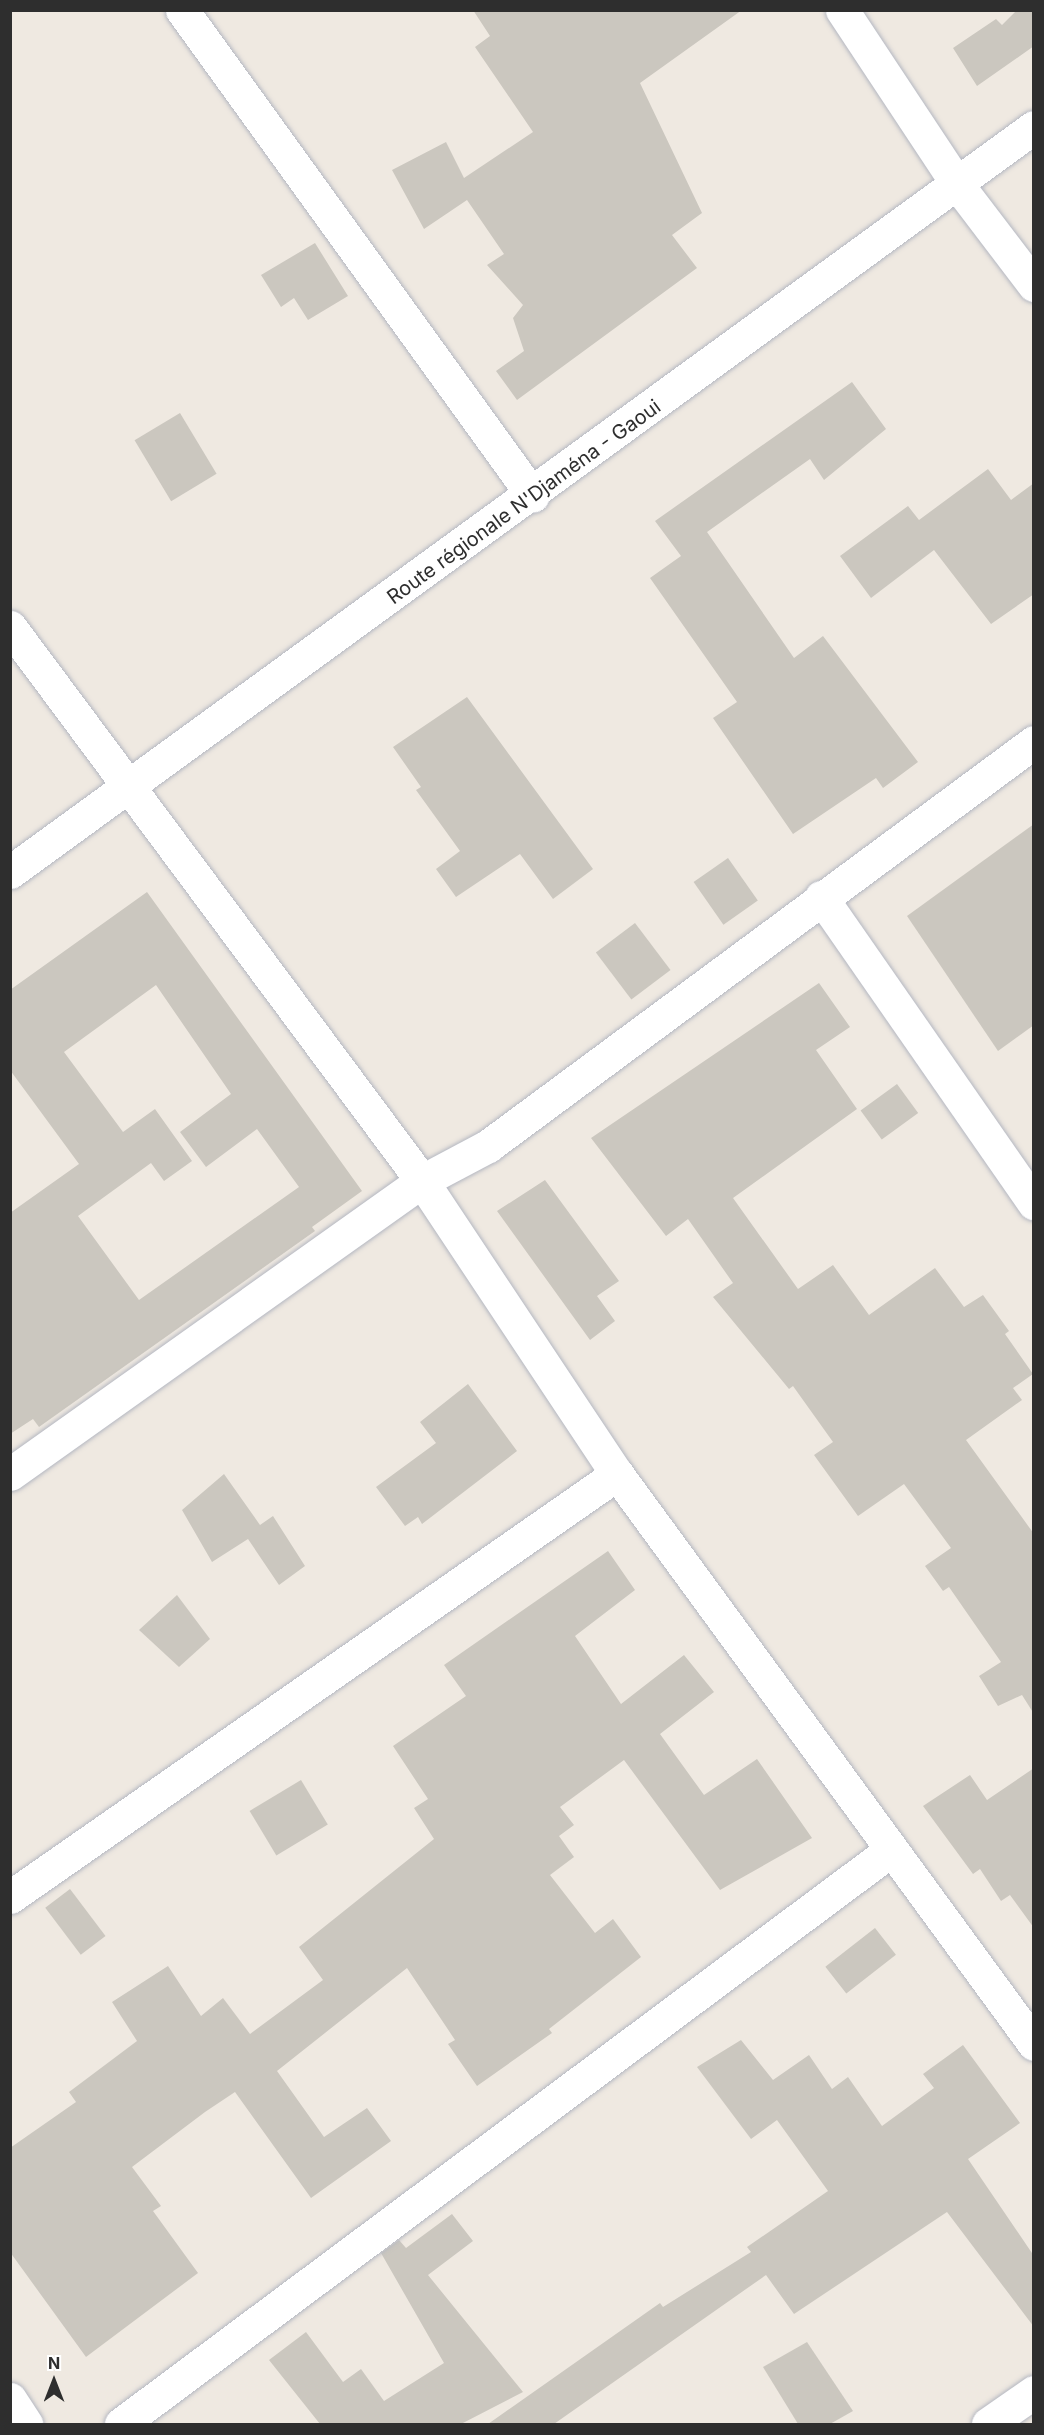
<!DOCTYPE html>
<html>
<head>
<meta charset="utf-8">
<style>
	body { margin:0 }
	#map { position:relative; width:1044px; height:2435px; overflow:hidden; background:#efe9e1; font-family:Inter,sans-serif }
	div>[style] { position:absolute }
	.building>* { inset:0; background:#cbc7bf; transform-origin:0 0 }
	.roads { filter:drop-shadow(0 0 2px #b4b7c1) drop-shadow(0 0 2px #b4b7c1) }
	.minor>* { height:33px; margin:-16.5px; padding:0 16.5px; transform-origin:16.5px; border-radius:16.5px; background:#fff }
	span { translate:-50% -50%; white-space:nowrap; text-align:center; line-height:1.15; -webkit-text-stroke:6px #fff; paint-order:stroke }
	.street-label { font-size:20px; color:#2e2e2e }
	.frame { position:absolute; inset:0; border:12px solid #2e2e2e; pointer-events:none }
	.north { position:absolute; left:24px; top:2351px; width:60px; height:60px; -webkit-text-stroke:4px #fff; paint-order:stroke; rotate:0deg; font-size:16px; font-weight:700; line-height:24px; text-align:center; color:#2e2e2e }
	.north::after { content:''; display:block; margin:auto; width:21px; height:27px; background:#2e2e2e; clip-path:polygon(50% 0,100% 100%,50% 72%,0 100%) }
</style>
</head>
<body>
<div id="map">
	<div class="building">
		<i style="clip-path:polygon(473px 10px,742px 10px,640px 83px,702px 213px,672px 235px,697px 268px,517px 400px,496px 371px,524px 351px,513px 318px,523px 305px,487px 265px,504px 254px,467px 200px,424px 229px,392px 170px,446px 142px,464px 178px,533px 132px,475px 47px,490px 36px)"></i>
		<i style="clip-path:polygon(1017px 10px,1034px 10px,1034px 46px,977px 86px,953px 48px,996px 19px,1002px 25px)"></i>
		<i style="clip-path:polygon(315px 243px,348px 296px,308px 320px,294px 298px,281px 307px,261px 275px)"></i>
		<i style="clip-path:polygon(852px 382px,886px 429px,824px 480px,810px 459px,707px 532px,794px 658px,823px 636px,918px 762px,883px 788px,876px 778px,793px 834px,713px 718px,737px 702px,650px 578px,681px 556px,655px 521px)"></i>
		<i style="left:180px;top:413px;width:71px;height:53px;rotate:59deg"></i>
		<i style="clip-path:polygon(988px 469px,1011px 500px,1034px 483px,1034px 594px,991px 624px,934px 550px,871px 598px,840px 556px,908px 506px,919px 520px)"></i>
		<i style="clip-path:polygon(467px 697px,593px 869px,553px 899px,520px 854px,456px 897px,436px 869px,460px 851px,416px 790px,421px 787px,393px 747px)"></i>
		<i style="clip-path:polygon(1034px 824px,1034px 1025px,998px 1051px,907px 916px)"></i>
		<i style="left:728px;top:858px;width:52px;height:42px;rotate:55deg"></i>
		<i style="clip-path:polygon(evenodd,147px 892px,362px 1191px,312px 1227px,315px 1231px,39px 1427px,33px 1419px,10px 1434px,10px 1213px,79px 1164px,10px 1070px,10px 990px,147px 892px,156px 985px,231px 1094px,180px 1132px,206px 1167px,257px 1129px,299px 1187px,139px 1300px,78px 1216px,151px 1163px,164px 1181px,192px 1161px,155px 1109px,123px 1132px,64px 1052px,156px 985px)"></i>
		<i style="left:635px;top:923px;width:59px;height:49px;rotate:53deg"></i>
		<i style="clip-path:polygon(819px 983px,850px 1027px,816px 1050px,857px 1109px,733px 1198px,798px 1289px,833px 1265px,869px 1315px,935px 1268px,964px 1307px,983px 1295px,1009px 1331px,1005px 1334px,1033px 1374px,1013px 1388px,1022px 1400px,966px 1440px,1034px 1534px,1034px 1714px,1022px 1695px,998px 1706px,979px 1676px,1001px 1662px,949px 1587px,943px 1591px,925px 1566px,951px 1548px,904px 1484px,858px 1516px,814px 1455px,833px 1442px,793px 1386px,789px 1389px,713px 1297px,733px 1283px,688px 1219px,666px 1236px,591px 1138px)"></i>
		<i style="left:897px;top:1084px;width:36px;height:45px;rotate:54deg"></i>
		<i style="clip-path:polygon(545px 1180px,619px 1281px,597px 1296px,615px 1321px,590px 1340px,497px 1211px)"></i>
		<i style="clip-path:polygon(468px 1384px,517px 1451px,422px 1524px,418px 1517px,405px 1526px,376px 1487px,436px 1443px,420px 1422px)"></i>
		<i style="clip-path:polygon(224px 1474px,260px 1525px,273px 1516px,305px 1566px,279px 1585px,248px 1539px,212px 1562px,182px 1510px)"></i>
		<i style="clip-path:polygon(608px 1551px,635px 1590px,575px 1636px,621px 1704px,684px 1655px,714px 1692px,660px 1734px,704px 1795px,757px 1759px,812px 1838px,720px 1890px,624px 1760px,560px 1807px,574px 1825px,559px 1836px,574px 1857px,550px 1875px,595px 1933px,613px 1919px,641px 1957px,549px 2029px,552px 2033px,477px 2086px,448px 2044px,455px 2040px,407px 1968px,277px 2071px,324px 2137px,367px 2108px,391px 2141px,311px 2198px,235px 2092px,205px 2112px,132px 2167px,161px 2206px,153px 2211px,198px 2273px,86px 2357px,10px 2252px,10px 2148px,76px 2102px,69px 2092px,137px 2041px,112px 2002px,168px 1966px,201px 2016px,223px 1998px,250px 2034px,323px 1980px,299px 1947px,434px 1839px,414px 1808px,428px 1799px,393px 1746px,466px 1696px,444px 1665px)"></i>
		<i style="clip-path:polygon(177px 1595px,210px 1639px,179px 1667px,139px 1630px)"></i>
		<i style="clip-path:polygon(1034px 1768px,1034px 1928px,1010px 1895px,1001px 1901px,980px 1869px,973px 1874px,923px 1806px,970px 1775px,987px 1800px)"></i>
		<i style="left:301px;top:1780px;width:52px;height:60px;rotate:59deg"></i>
		<i style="left:70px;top:1889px;width:59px;height:31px;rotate:53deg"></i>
		<i style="left:875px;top:1928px;width:34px;height:63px;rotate:52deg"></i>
		<i style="clip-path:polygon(741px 2040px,773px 2080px,809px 2055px,832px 2089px,848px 2077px,882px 2126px,934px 2088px,923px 2074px,963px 2045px,1020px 2123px,968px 2159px,1034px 2256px,1034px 2327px,947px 2212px,794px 2314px,766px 2275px,554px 2424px,488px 2424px,660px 2303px,663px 2307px,751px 2252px,747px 2247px,828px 2191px,777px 2120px,751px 2139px,697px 2067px)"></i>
		<i style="clip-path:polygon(452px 2214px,473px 2241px,428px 2275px,523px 2392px,461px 2424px,320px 2424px,269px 2360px,306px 2332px,343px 2382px,361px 2369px,384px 2401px,444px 2363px,381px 2253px,399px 2240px,406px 2248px)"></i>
		<i style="clip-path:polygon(807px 2342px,853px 2411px,830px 2424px,798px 2424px,763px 2367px)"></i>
	</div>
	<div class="roads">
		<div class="minor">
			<i style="left:182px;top:10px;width:599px;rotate:54.16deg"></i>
			<i style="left:842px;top:10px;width:209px;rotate:56.5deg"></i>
			<i style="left:957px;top:184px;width:127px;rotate:52.7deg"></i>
			<i style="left:10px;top:627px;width:690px;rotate:53.36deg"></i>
			<i style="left:422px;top:1181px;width:352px;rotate:56.4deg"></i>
			<i style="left:617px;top:1474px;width:706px;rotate:53.81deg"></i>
			<i style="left:10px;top:872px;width:1266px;rotate:-36.04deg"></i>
			<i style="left:821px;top:897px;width:373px;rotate:55.2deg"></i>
			<i style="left:10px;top:1474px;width:506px;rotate:-35.42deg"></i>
			<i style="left:422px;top:1181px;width:75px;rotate:-27.9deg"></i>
			<i style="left:488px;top:1146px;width:679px;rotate:-36.5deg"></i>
			<i style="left:10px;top:1897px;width:740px;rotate:-34.87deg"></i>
			<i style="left:10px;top:2399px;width:30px;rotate:57deg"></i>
			<i style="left:121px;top:2424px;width:960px;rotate:-36.7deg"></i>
			<i style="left:988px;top:2424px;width:56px;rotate:-34.8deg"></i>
		</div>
	</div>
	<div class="street-label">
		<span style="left:524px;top:502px;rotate:-36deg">Route régionale N'Djaména - Gaoui</span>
	</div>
	<div class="frame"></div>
	<div class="north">N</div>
</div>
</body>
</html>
